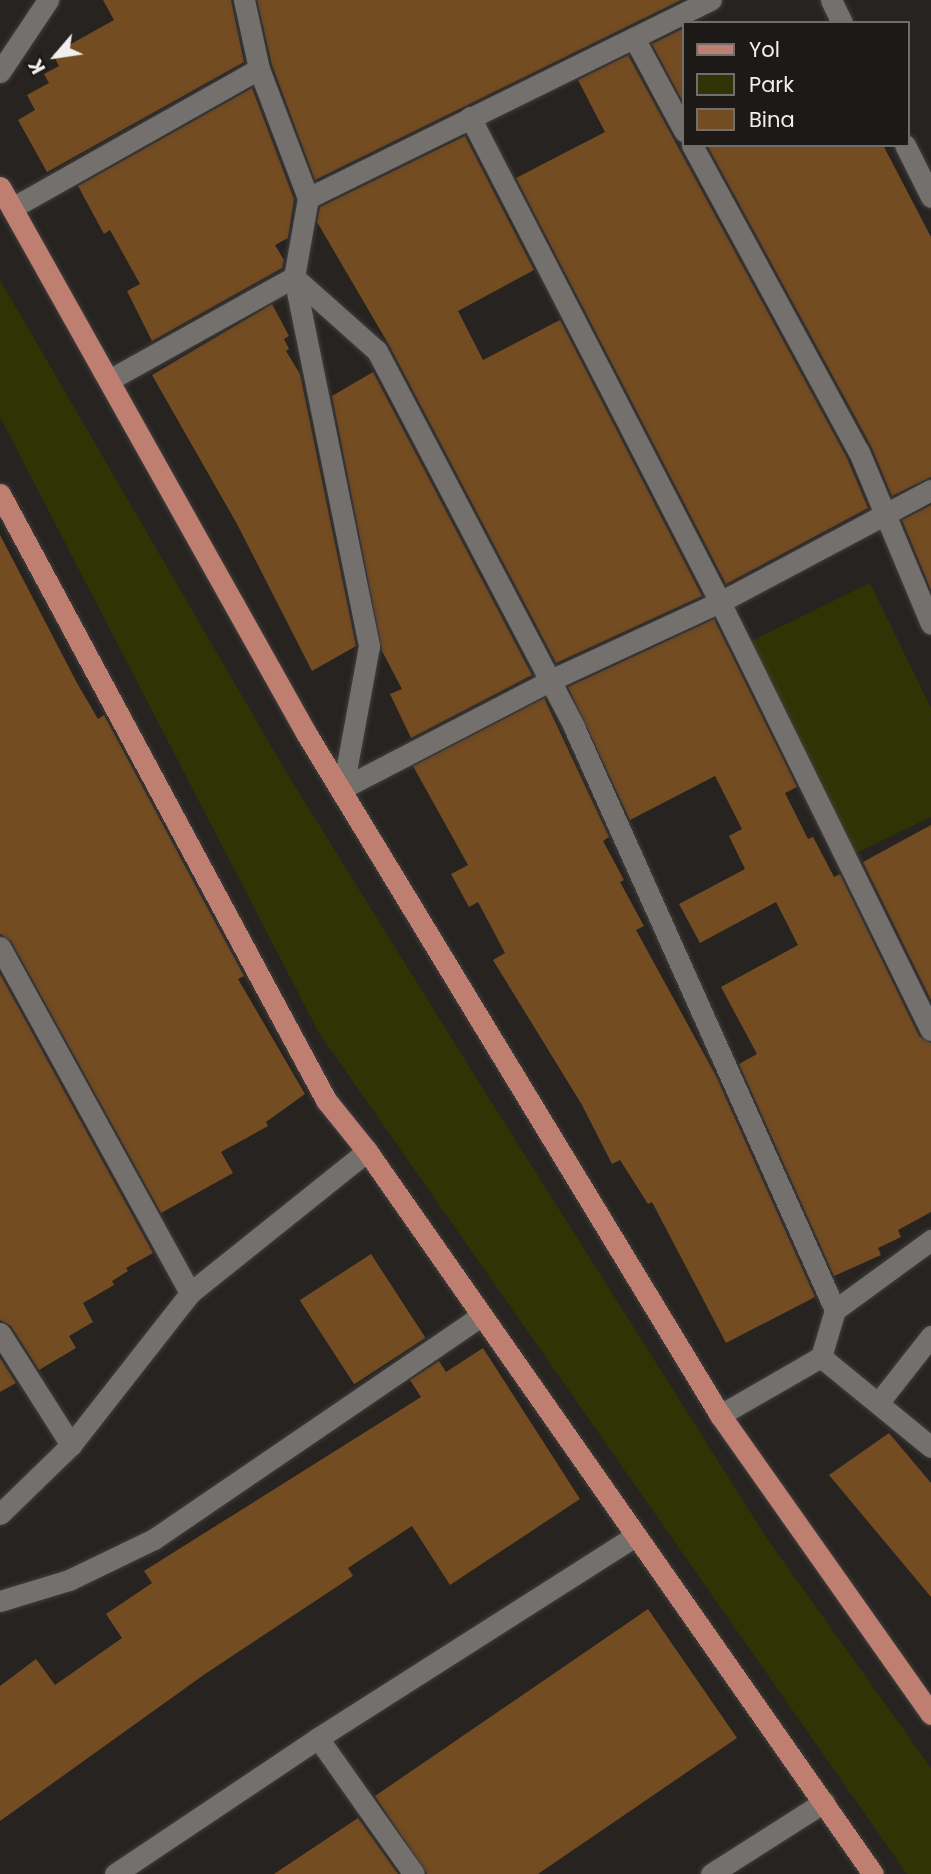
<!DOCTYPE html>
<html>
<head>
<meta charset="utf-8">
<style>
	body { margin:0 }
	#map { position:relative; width:931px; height:1874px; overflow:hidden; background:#262321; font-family:Poppins,sans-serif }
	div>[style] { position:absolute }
	.green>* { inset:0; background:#303405 }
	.building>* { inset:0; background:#744c22; transform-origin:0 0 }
	.roads { filter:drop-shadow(0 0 2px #413e3c) drop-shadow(0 0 2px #413e3c) }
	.minor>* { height:21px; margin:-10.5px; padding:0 10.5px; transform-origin:10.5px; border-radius:10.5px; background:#73706d }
	.major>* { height:21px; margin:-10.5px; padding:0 10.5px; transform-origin:10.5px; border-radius:10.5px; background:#bf7f70 }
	span { translate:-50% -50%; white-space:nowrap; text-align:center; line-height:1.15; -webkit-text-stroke:5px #1c1917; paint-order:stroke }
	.legend { position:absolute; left:682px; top:21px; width:228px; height:126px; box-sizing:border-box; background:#1c1917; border:2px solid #716f6d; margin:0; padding:9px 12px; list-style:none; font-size:21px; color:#f1efee }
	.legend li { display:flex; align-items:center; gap:14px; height:35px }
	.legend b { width:35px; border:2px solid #716f6d }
	.north { position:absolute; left:21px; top:21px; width:70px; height:70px; -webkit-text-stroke:5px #1c1917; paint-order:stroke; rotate:241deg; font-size:19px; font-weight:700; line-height:28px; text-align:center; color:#f1efee }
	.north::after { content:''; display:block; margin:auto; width:24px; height:32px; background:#f1efee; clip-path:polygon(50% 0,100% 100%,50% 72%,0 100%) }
</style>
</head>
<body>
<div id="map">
	<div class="green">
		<i style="clip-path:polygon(0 280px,288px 775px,480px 1084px,768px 1540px,931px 1768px,931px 1874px,907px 1874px,319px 1033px,0 417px)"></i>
		<i style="clip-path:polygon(870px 583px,931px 708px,931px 817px,852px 855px,749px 642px)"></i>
	</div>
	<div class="building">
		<i style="clip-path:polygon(103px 0,231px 0,244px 62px,47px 172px,18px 120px,35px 110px,27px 95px,49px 83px,44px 74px,59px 66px,53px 54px,114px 20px)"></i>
		<i style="clip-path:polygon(257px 0,681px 0,315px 180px,272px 65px)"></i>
		<i style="clip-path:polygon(684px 28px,684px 104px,652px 44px)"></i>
		<i style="clip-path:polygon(628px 55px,847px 458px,868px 508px,726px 584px,516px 178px,605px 132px,578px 80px)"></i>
		<i style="clip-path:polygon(252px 88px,294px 199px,288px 238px,275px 245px,284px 260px,282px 268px,152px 341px,127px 291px,140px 284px,110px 230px,104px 234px,78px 186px)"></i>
		<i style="clip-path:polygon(465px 136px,534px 270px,458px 311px,483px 360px,560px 320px,702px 596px,556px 663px,389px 345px,317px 222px,320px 207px)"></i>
		<i style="clip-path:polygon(707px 145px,883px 145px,931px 237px,931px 477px,892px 496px,871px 446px)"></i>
		<i style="clip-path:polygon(272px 304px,289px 336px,284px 339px,289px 349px,286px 351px,300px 374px,356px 646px,312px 671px,237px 524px,152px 375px)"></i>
		<i style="clip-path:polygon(373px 372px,532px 675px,411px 738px,390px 694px,402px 689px,382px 651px,332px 396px)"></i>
		<i style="clip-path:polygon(931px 505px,931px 590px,902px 520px)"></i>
		<i style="clip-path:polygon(0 535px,77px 683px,98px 719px,104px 715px,244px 976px,238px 979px,305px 1094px,266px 1122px,268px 1126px,221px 1152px,233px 1173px,161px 1213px,11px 941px,0 934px)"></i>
		<i style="clip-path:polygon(714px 619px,797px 787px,785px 793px,808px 839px,813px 837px,834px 877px,840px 874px,919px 1036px,931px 1043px,931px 1212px,898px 1230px,901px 1237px,878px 1248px,881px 1255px,834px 1276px,739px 1064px,757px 1054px,721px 987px,798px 945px,776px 902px,700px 943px,679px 904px,745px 869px,729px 836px,742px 829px,715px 776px,630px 820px,568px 687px)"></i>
		<i style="clip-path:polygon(544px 698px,609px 837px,603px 841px,624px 880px,620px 882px,644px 926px,636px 930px,716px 1076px,815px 1297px,726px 1343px,652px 1202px,648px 1204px,620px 1160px,612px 1164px,582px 1105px,493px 960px,505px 953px,478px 902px,469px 907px,451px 874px,468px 865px,413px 766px)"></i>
		<i style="clip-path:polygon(931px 825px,931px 1000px,863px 862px)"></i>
		<i style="clip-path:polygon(0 974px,153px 1253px,126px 1268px,128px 1271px,112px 1281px,114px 1285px,83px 1303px,93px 1322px,69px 1336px,76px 1348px,39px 1370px,11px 1326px,0 1320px)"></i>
		<i style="left:371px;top:1254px;width:100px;height:85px;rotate:57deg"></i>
		<i style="clip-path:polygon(483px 1348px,580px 1499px,450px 1585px,412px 1526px,348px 1568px,353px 1576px,205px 1674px,0 1821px,0 1686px,36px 1659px,55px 1685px,122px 1638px,106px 1614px,152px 1583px,144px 1571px,421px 1397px,410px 1380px,439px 1361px,446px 1372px)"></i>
		<i style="clip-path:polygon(0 1358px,16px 1383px,0 1392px)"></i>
		<i style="clip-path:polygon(889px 1433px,931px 1483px,931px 1597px,829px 1475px)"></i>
		<i style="clip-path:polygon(648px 1609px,737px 1738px,538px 1874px,427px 1874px,375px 1796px)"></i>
		<i style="clip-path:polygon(358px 1818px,398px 1874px,274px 1874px)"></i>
	</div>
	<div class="roads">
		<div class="minor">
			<i style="left:244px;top:0;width:71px;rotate:77.7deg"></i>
			<i style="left:259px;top:69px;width:138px;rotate:69.2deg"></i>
			<i style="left:308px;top:198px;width:80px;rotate:100deg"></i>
			<i style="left:294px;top:277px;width:377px;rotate:78.5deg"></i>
			<i style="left:369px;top:646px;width:144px;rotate:100.4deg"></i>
			<i style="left:343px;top:788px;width:234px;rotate:-27.4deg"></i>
			<i style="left:551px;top:680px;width:186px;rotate:-24.8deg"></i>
			<i style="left:720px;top:602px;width:239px;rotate:-28deg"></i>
			<i style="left:831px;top:0;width:25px;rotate:64deg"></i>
			<i style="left:634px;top:38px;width:106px;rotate:61.7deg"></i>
			<i style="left:0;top:72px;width:87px;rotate:-56.3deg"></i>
			<i style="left:470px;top:117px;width:546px;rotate:62.73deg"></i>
			<i style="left:720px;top:602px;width:477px;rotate:63.8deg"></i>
			<i style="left:692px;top:145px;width:349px;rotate:61.5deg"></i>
			<i style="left:859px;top:452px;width:186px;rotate:67.3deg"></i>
			<i style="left:905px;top:145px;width:58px;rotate:63.4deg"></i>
			<i style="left:308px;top:198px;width:449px;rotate:-26.2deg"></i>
			<i style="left:12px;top:208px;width:283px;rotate:-29.4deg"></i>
			<i style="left:109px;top:380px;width:212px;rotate:-29.1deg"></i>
			<i style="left:294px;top:277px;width:111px;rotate:41.7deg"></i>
			<i style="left:377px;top:351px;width:424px;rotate:62.3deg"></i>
			<i style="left:574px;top:727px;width:639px;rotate:65.88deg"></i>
			<i style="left:835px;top:1310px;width:49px;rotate:106.6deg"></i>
			<i style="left:821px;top:1357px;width:142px;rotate:39.3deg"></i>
			<i style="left:0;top:947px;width:395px;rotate:61.2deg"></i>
			<i style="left:835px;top:1310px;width:119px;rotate:-36.1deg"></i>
			<i style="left:0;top:1333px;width:133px;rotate:57.6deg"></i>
			<i style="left:879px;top:1402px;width:84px;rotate:-51.8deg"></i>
			<i style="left:720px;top:1415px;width:116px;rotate:-29.9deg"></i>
			<i style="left:0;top:1514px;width:99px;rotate:-44.2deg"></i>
			<i style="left:71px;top:1445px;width:193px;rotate:-51.9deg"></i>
			<i style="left:190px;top:1293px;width:227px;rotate:-38.7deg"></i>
			<i style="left:0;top:1601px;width:72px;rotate:-16.9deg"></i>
			<i style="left:69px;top:1580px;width:94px;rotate:-25.8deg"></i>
			<i style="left:154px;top:1539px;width:396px;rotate:-34.3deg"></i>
			<i style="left:318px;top:1738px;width:166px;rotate:54.8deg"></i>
			<i style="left:115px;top:1874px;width:244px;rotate:-33.8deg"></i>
			<i style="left:318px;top:1738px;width:375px;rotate:-32.5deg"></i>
			<i style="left:711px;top:1874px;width:134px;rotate:-32.5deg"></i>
		</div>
		<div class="major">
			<i style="left:0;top:187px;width:626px;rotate:60.73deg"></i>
			<i style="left:306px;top:733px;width:798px;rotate:58.74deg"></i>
			<i style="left:720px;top:1415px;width:366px;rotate:54.8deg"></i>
			<i style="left:0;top:494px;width:688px;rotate:61.72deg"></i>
			<i style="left:326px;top:1100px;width:65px;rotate:51.2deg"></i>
			<i style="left:367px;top:1151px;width:882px;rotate:55.01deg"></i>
		</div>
	</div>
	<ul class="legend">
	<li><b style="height:9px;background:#bf7f70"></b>Yol</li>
	<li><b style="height:19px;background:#303405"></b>Park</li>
	<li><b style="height:19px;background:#744c22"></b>Bina</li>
	</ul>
	<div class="north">K</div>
</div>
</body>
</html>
